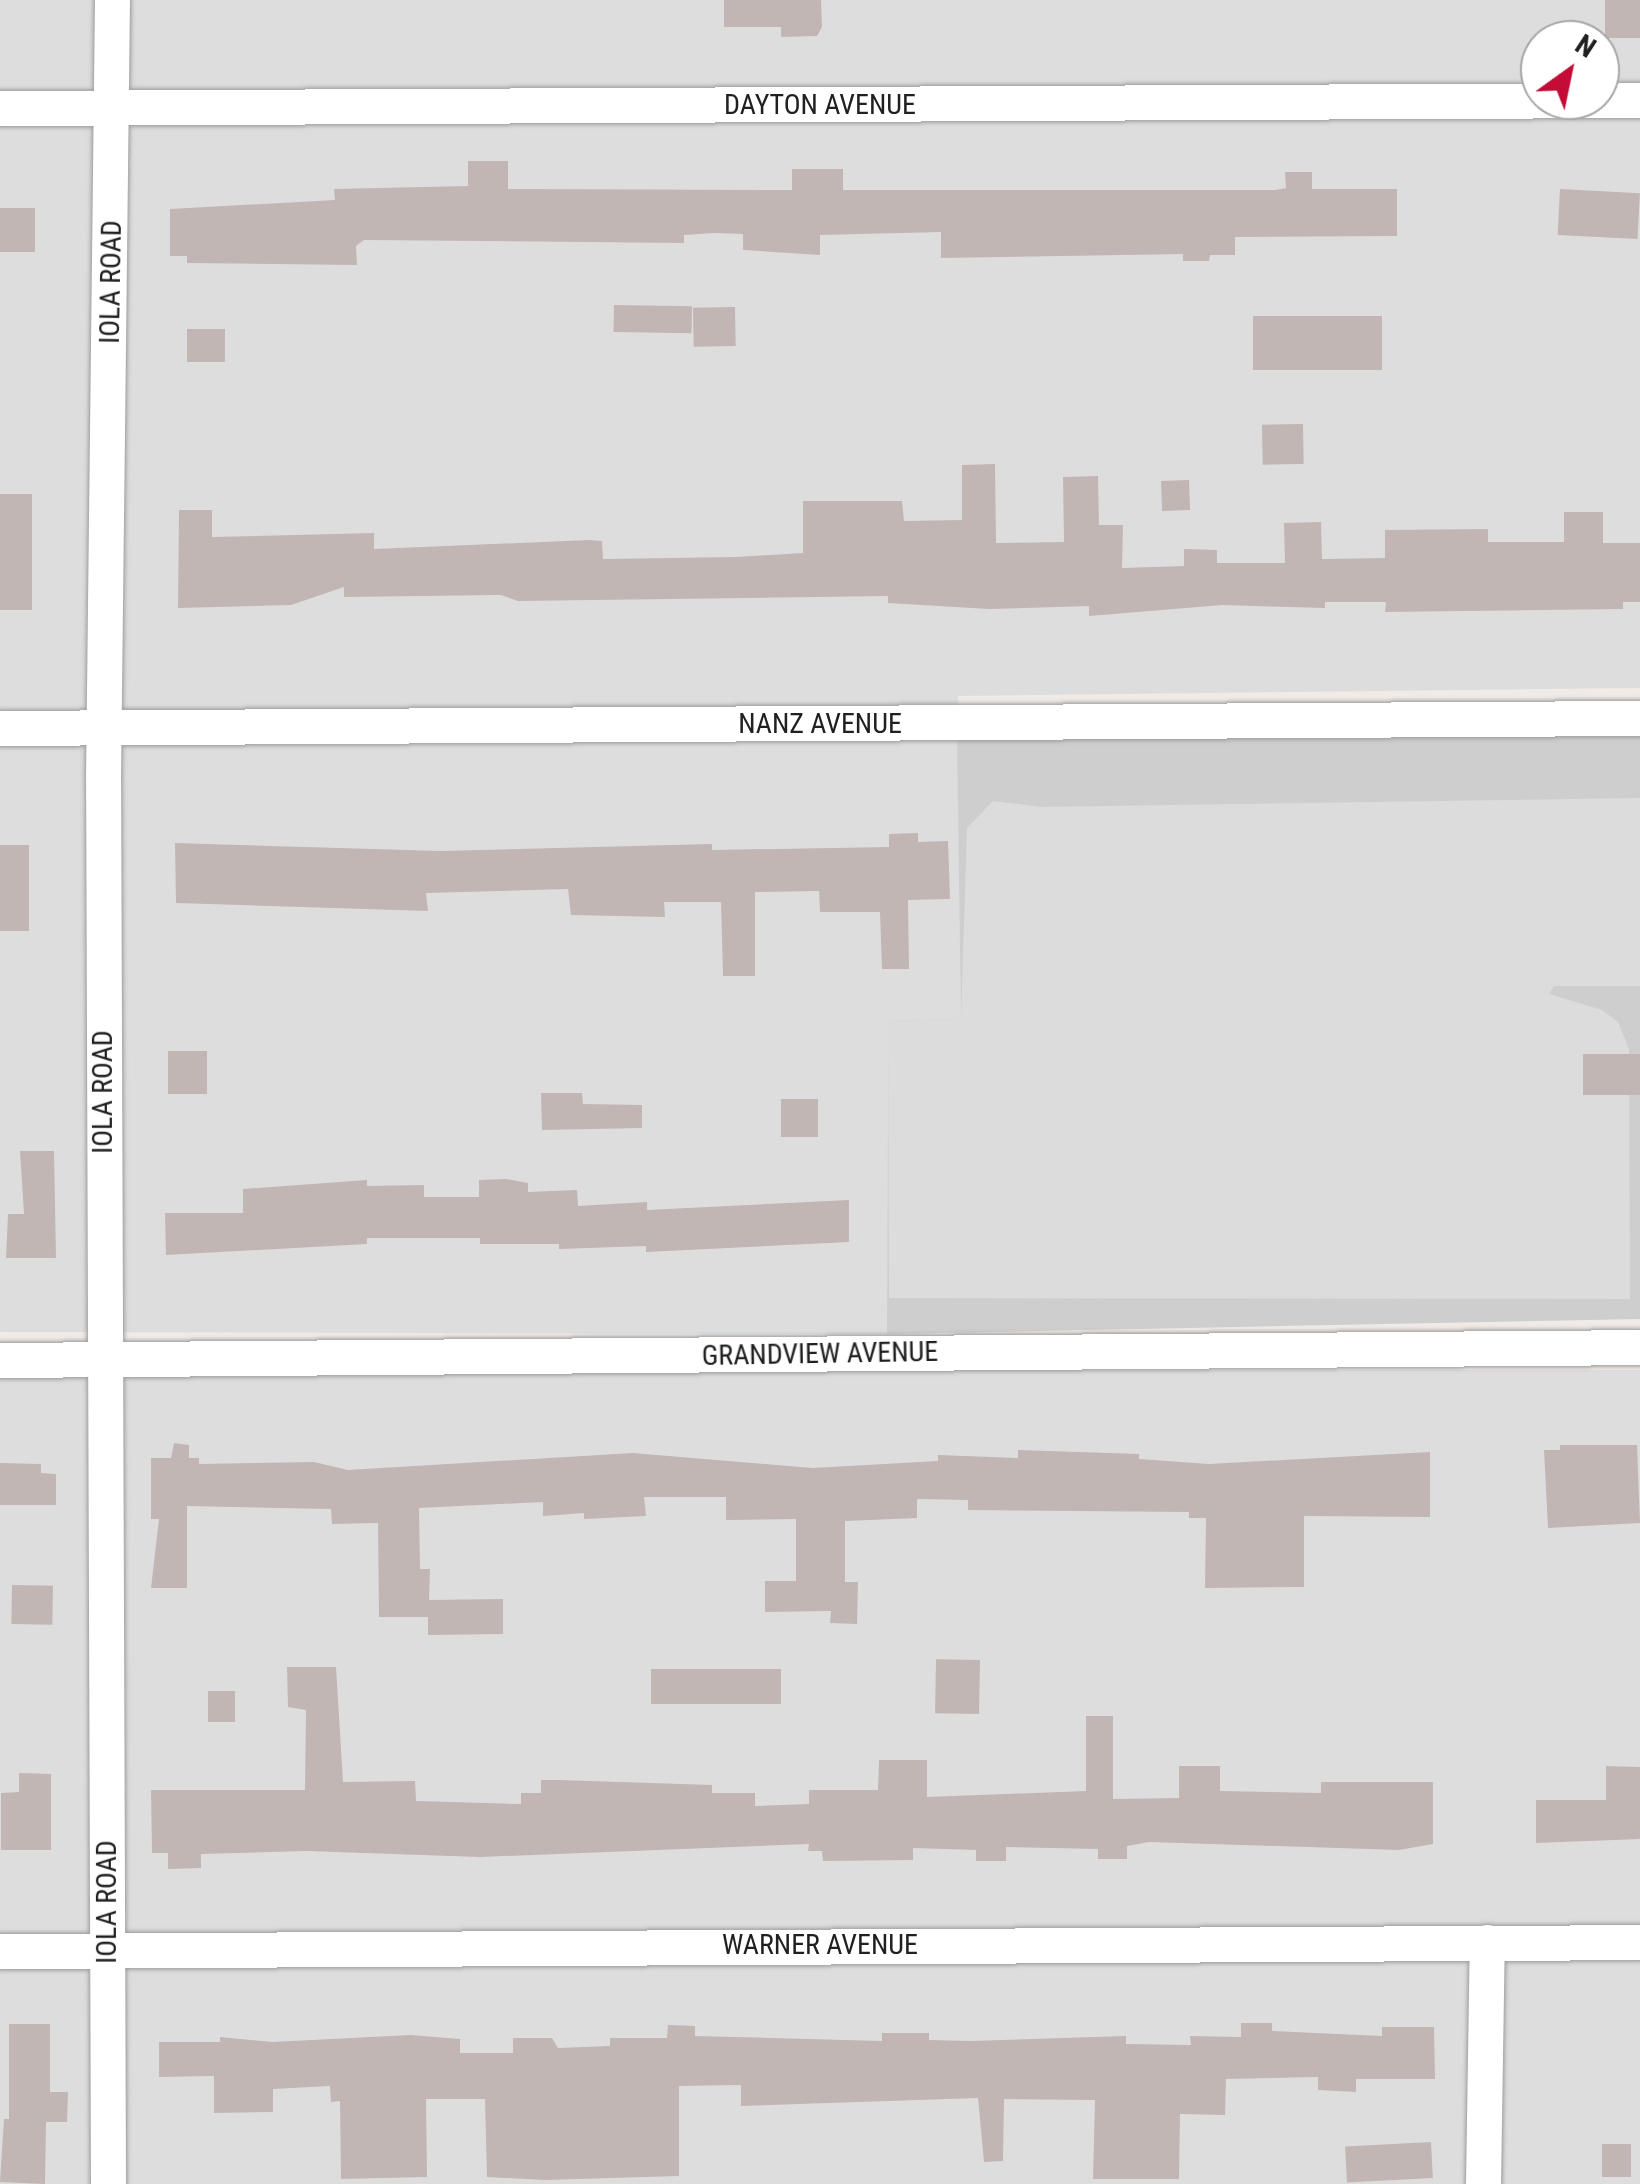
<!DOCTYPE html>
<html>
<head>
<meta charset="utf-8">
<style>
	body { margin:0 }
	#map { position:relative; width:1640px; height:2184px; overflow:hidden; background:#f0ebe7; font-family:"Roboto Condensed",sans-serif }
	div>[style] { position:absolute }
	.residential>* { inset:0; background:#deddde; transform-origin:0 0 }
	.religious>* { inset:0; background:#cecece }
	.parking>* { inset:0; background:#dcdcdc }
	.building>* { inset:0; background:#c1b6b4; transform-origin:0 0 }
	.roads { filter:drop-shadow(0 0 2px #9d9d9d) drop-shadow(0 0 2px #9d9d9d) }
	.minor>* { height:35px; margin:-17.5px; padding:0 17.5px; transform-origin:17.5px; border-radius:17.5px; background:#fff }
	span { translate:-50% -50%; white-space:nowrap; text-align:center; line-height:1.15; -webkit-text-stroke:8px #fff; paint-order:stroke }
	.street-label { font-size:28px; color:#202020 }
	.north { position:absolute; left:1520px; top:20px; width:100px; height:100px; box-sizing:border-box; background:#fff; border:2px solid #a6a6a6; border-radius:50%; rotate:33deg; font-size:28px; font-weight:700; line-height:40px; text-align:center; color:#202020 }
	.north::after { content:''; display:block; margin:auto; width:35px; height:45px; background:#c40c36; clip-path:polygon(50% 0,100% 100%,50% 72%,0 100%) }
</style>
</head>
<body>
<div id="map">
	<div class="residential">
		<i style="clip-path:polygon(evenodd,0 0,1640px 0,1640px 688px,958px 696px,961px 1019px,888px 1022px,887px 1334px,0 1332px,0 0,1540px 40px,1600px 40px,1600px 100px,1540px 100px,1540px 40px)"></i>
		<i style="left:1640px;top:1370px;width:814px;height:1640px;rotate:90deg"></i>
	</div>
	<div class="religious">
		<i style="clip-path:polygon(1640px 733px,1640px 1319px,887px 1334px,888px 1021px,961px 1019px,957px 736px)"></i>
	</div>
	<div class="parking">
		<i style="clip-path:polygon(1640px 798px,1640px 986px,1554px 986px,1549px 994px,1602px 1010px,1618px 1022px,1629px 1049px,1630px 1299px,889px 1298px,888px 1021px,961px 1019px,967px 828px,993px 801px,1042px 807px)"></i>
	</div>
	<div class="building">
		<i style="clip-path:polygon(724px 0,821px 0,822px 27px,817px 36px,781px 37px,781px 27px,724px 27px)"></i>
		<i style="left:1605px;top:0;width:35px;height:38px"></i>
		<i style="clip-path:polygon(468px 161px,508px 161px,508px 189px,792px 190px,792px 169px,843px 169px,843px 190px,1275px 190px,1286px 188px,1285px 172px,1312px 172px,1312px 189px,1397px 189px,1397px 236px,1235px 237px,1235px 255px,1210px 255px,1209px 261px,1183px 261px,1183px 254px,941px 258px,941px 232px,820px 235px,820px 255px,743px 250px,743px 234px,714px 233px,684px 235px,684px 243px,364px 240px,356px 246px,357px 265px,187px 263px,187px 256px,170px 256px,170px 209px,335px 200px,334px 189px,468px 186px)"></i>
		<i style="left:1560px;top:189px;width:80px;height:46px;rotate:3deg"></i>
		<i style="left:35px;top:208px;width:44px;height:35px;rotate:90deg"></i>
		<i style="left:614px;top:305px;width:78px;height:27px;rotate:1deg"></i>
		<i style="left:735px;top:307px;width:39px;height:42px;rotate:89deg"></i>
		<i style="left:1253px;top:316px;width:129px;height:54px"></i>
		<i style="left:187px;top:329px;width:38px;height:33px"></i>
		<i style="left:1303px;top:424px;width:40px;height:41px;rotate:89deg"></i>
		<i style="clip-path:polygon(995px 464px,996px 543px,1064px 542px,1063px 477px,1098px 476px,1099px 525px,1123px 525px,1122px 568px,1184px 566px,1184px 549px,1217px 550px,1217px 563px,1285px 563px,1284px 523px,1321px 522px,1322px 559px,1385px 558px,1385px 530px,1488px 529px,1488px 542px,1564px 542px,1564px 512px,1603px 512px,1603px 543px,1640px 543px,1640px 602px,1623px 602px,1623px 609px,1385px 612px,1386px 602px,1325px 602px,1325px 608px,1222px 605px,1089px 616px,1089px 606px,989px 609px,888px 603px,888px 596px,518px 601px,501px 595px,344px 597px,344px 587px,291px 605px,178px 608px,179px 510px,212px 510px,212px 537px,374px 533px,374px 549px,589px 540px,602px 541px,603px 559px,737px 557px,803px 553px,803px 501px,902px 501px,904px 521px,962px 520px,962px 465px)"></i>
		<i style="left:1189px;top:480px;width:30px;height:28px;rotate:88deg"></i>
		<i style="left:0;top:494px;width:32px;height:116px"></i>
		<i style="clip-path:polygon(918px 833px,918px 842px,948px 841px,950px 899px,908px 900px,909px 969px,882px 969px,880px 912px,820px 912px,819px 891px,755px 892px,755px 976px,723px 976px,721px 902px,664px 902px,665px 917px,571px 915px,568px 889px,426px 893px,428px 911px,176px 903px,175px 843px,441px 851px,712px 844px,712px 850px,889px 847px,889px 834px)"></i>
		<i style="left:0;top:845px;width:29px;height:86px"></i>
		<i style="left:207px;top:1051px;width:43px;height:39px;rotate:90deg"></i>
		<i style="left:1583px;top:1054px;width:57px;height:41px"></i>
		<i style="clip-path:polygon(541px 1093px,582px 1093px,583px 1104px,642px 1105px,642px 1128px,542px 1130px)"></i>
		<i style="left:781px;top:1099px;width:37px;height:38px"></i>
		<i style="clip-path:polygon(20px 1151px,54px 1151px,56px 1258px,6px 1258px,8px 1214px,24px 1214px)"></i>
		<i style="clip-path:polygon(506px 1179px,528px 1183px,528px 1192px,577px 1190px,578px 1206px,647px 1202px,647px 1210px,849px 1200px,849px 1242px,646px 1252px,646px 1246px,559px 1249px,559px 1244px,480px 1244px,480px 1238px,367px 1238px,367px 1244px,166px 1255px,165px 1213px,243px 1213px,243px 1189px,367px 1180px,367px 1186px,424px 1185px,424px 1197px,479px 1197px,479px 1180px)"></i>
		<i style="clip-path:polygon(174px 1443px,189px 1445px,189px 1458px,199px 1458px,199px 1464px,314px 1462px,348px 1470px,633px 1453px,813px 1468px,938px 1461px,938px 1455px,1018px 1458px,1018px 1450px,1139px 1454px,1139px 1459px,1209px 1464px,1430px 1452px,1430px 1517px,1304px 1516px,1304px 1587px,1205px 1588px,1206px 1518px,1189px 1518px,1189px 1512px,968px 1510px,968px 1500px,917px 1499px,917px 1518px,845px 1521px,845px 1582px,858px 1582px,857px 1624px,830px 1623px,831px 1611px,765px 1612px,765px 1581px,796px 1581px,796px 1519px,726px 1520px,726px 1497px,644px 1497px,646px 1516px,584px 1519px,584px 1513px,543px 1516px,543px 1502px,419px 1508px,420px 1569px,430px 1569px,429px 1600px,503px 1599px,503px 1634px,428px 1635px,428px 1617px,379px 1617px,378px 1523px,332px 1524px,331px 1509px,187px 1506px,187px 1588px,151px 1588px,159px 1519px,151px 1519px,151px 1458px,171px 1458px)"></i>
		<i style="clip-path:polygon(1560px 1445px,1637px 1445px,1640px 1523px,1548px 1528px,1544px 1450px,1560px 1450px)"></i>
		<i style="clip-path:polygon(0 1463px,41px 1464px,41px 1473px,56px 1474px,56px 1505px,0 1505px)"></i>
		<i style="left:12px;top:1585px;width:41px;height:39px;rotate:1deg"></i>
		<i style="left:980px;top:1660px;width:54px;height:44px;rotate:91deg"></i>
		<i style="clip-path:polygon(287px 1667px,336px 1667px,343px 1782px,415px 1781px,416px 1801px,521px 1804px,521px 1793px,541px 1793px,541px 1780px,560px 1780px,712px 1785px,712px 1793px,755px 1793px,755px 1806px,809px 1804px,809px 1790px,878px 1790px,879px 1760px,927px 1760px,927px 1797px,1086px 1791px,1086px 1716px,1113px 1716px,1113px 1799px,1179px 1798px,1179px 1766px,1220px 1766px,1220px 1791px,1321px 1793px,1321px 1782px,1433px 1782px,1433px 1844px,1399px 1850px,1149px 1842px,1127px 1846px,1127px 1859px,1098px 1859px,1098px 1849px,1006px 1847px,1006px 1861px,976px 1861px,976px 1850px,913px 1848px,913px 1860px,823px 1861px,822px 1851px,808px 1851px,809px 1844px,480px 1857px,306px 1851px,201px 1854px,201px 1868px,168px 1869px,168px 1853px,152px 1853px,151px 1790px,305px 1790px,306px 1710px,288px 1707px)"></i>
		<i style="left:651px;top:1669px;width:130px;height:35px"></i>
		<i style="left:208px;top:1691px;width:27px;height:31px"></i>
		<i style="clip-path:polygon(1606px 1766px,1640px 1767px,1640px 1839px,1536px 1843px,1536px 1800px,1606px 1800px)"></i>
		<i style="clip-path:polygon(19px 1773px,51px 1774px,51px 1850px,1px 1850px,1px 1793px,19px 1792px)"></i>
		<i style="clip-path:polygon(1241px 2023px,1272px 2023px,1272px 2031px,1382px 2036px,1382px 2027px,1434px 2027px,1435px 2079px,1356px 2079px,1356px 2092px,1318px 2090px,1318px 2077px,1226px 2079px,1225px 2115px,1180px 2114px,1179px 2179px,1093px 2179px,1095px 2100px,1004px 2099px,1003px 2161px,984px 2162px,978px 2098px,741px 2106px,741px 2085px,679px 2086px,679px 2176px,545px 2180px,487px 2177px,485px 2099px,426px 2099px,427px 2177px,341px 2179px,340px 2101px,331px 2102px,330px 2086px,273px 2089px,273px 2112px,214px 2113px,214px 2076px,159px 2077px,159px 2042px,220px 2042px,220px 2037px,272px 2042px,411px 2035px,460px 2039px,460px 2053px,513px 2053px,513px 2038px,552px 2038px,558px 2048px,610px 2046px,610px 2038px,667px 2038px,668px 2025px,695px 2026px,695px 2036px,882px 2041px,882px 2033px,929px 2033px,929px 2040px,970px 2041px,1126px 2036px,1126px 2044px,1191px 2045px,1190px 2036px,1241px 2037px)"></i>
		<i style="clip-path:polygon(9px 2024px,50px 2024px,50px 2092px,68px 2092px,67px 2122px,46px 2122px,45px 2184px,0 2182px,4px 2119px,9px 2119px)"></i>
		<i style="left:1431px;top:2142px;width:36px;height:86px;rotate:87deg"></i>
		<i style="left:1631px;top:2144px;width:33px;height:29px;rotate:90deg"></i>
	</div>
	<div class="roads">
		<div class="minor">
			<i style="left:0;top:108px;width:1640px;rotate:-0.28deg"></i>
			<i style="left:0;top:728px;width:1640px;rotate:-0.35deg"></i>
			<i style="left:0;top:1360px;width:1640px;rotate:-0.45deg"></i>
			<i style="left:0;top:1951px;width:1640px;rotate:-0.31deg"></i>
			<i style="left:108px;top:2184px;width:1405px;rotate:-90.2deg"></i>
			<i style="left:103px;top:779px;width:779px;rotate:-89.34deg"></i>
			<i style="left:1483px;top:2184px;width:242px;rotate:-89.1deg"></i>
		</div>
	</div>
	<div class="street-label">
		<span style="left:820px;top:105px">DAYTON AVENUE</span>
		<span style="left:111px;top:282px;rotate:-89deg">IOLA ROAD</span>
		<span style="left:820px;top:724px">NANZ AVENUE</span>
		<span style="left:103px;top:1092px;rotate:-90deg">IOLA ROAD</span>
		<span style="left:820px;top:1354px;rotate:-1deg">GRANDVIEW AVENUE</span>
		<span style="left:107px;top:1902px;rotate:-90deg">IOLA ROAD</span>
		<span style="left:820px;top:1945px">WARNER AVENUE</span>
	</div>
	<div class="north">N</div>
</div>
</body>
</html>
